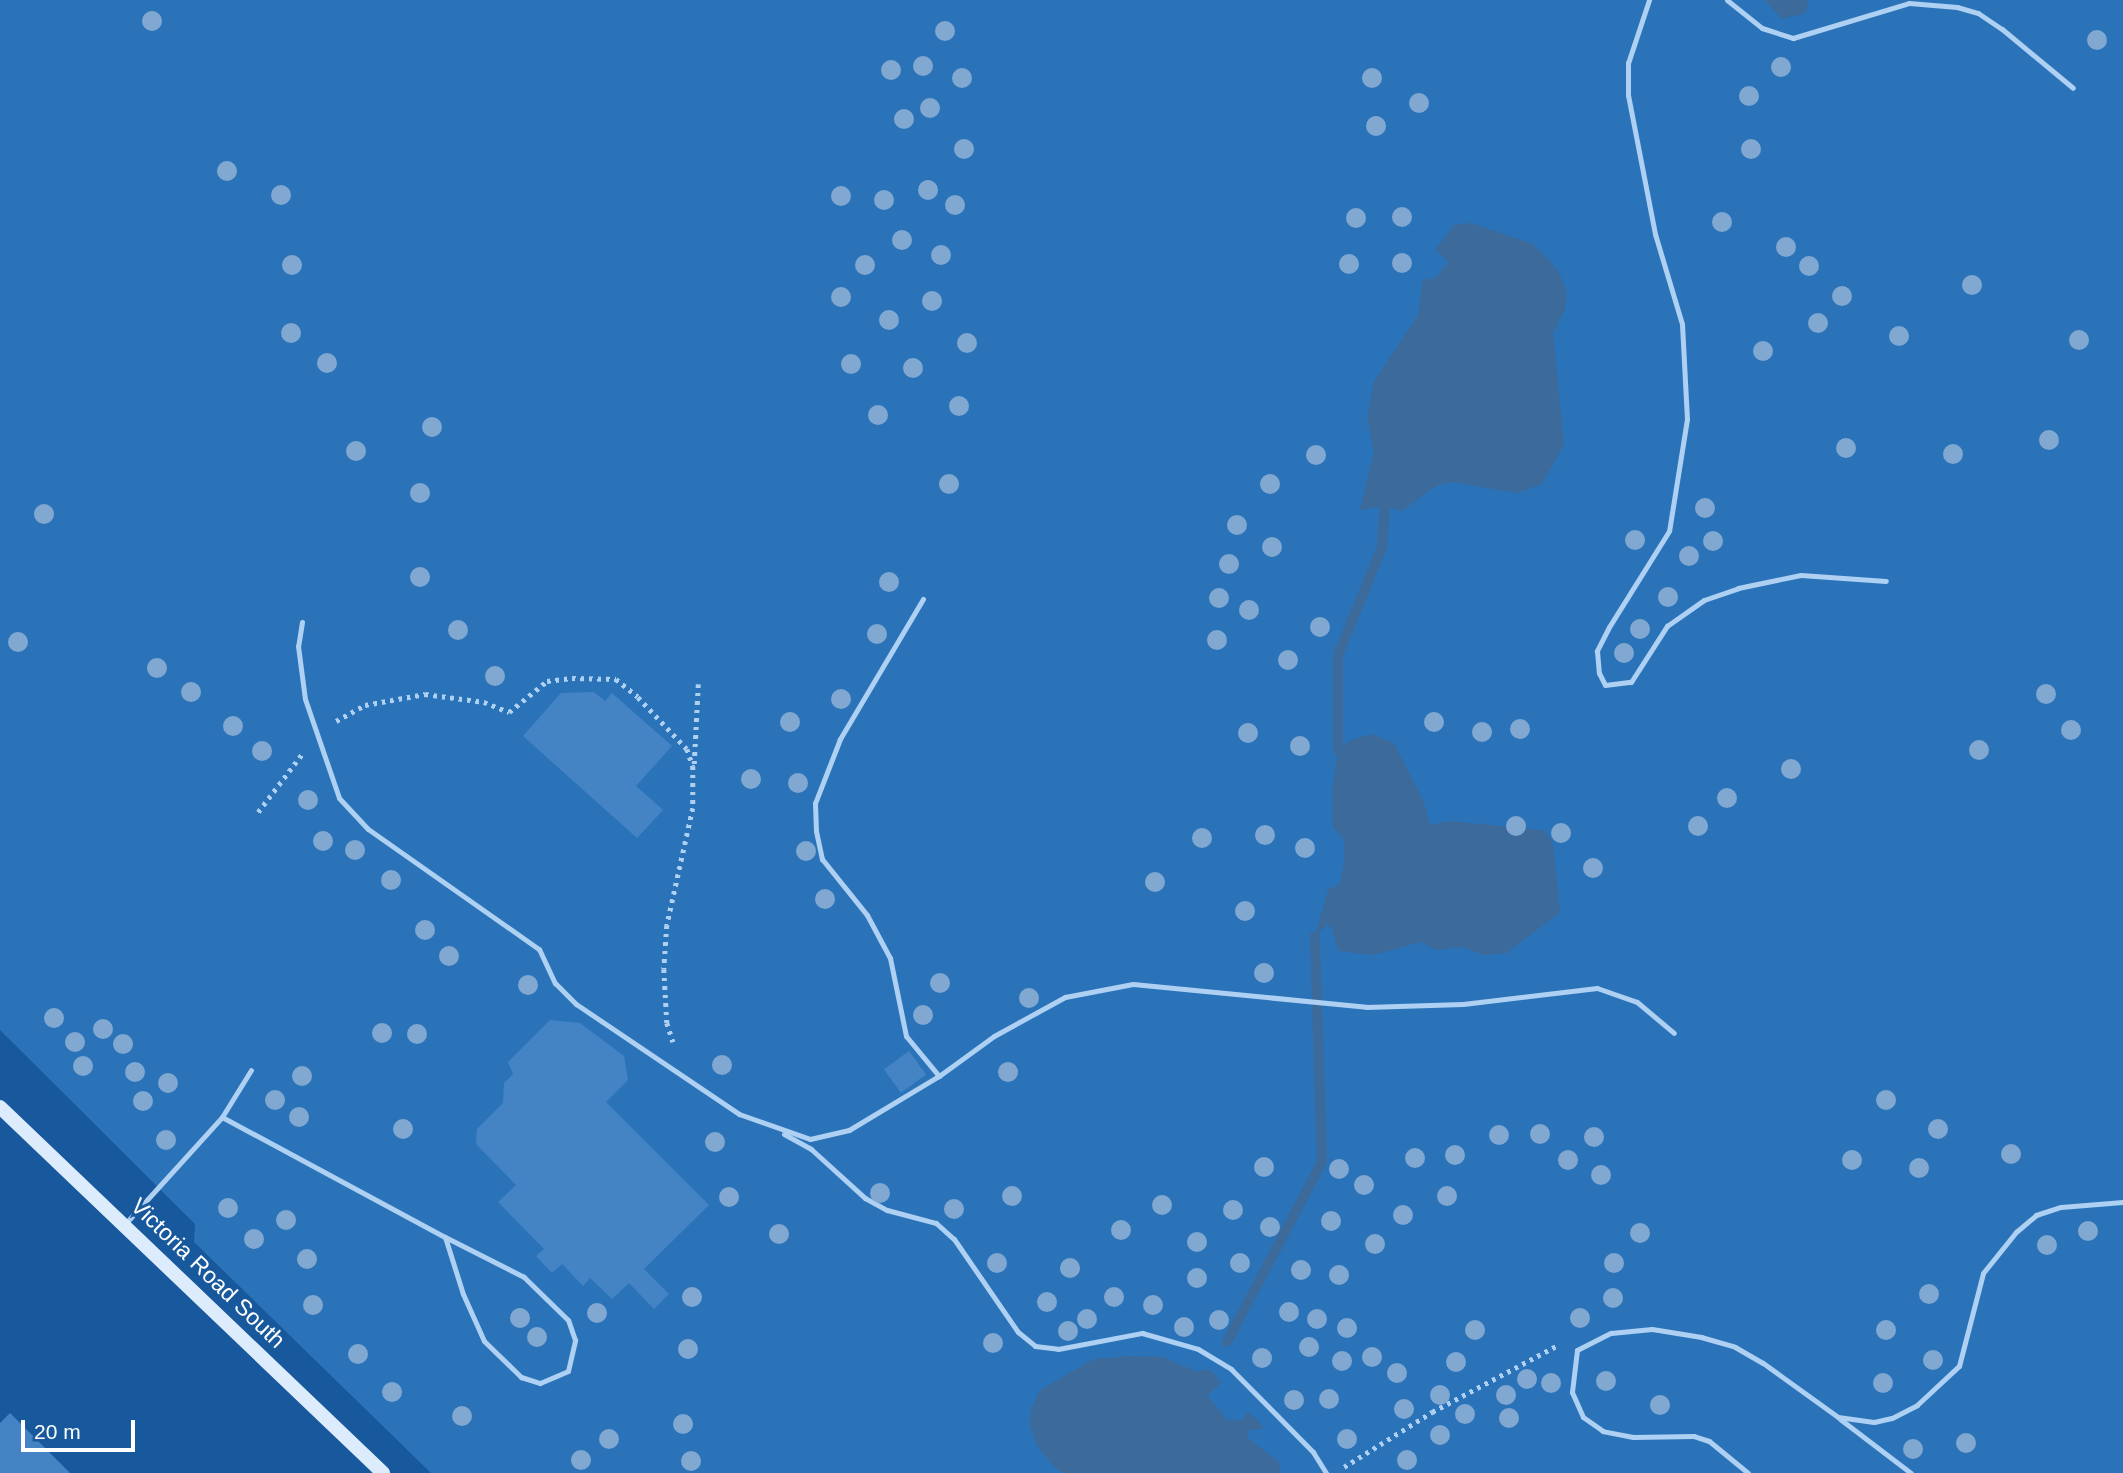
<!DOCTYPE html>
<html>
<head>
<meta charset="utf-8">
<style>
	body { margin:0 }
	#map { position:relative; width:2123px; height:1473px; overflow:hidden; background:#18589c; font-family:Helvetica,sans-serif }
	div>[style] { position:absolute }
	.green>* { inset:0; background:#2b73b9 }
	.water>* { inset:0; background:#3c6a9a }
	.stream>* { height:10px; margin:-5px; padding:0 5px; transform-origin:5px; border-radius:5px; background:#3c6a9a }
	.building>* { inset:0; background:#4484c4; transform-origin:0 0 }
	.path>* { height:4.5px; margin-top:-2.25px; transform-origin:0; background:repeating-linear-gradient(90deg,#aed0f2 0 3.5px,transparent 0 8.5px) }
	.service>* { height:5px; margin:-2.5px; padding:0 2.5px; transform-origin:2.5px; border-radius:2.5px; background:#aed0f2 }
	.secondary>* { height:14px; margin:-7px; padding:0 7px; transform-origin:7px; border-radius:7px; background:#ddecfc }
	.trees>* { width:20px; height:20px; margin:-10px; border-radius:50%; background:#80a8d1 }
	span { translate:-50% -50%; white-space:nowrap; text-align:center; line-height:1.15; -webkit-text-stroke:6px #18589c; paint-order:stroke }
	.street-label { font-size:23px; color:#fff }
	.scale { position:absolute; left:21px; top:1420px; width:114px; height:32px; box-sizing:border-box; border:4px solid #fff; border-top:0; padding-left:9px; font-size:21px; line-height:24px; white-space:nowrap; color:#fff; -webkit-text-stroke:5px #18589c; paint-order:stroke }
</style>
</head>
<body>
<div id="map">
	<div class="green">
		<i style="clip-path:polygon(0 0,2123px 0,2123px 1473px,431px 1473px,194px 1242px,195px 1224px,0 1030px)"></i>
	</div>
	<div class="water">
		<i style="clip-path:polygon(1765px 0,1808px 0,1806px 13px,1782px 19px)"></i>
		<i style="clip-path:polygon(1471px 223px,1533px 244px,1558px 270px,1567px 292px,1565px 309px,1553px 333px,1564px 445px,1542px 484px,1526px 490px,1516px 493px,1453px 482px,1436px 486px,1402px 511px,1385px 506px,1360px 510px,1374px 453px,1367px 417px,1374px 381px,1418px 315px,1423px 279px,1434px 279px,1449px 262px,1435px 250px,1454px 225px)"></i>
		<i style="clip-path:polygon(1371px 734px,1394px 743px,1424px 802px,1430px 825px,1449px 821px,1544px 830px,1553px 843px,1560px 912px,1507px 953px,1483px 955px,1463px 947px,1436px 950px,1420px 942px,1374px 955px,1354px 953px,1338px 951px,1332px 928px,1327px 925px,1315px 936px,1328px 890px,1340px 883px,1344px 863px,1344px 840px,1333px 827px,1332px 788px,1338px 750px,1349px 741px)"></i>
		<i style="clip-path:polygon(1131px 1356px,1163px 1357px,1198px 1372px,1207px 1369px,1214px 1373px,1221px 1383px,1207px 1396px,1227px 1420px,1242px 1420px,1248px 1412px,1257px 1419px,1264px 1428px,1248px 1431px,1247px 1437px,1279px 1462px,1280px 1473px,1063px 1473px,1055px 1468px,1037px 1446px,1030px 1425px,1031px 1409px,1040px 1390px,1094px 1359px)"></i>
	</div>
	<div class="stream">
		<i style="left:1338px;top:750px;width:95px;rotate:-90deg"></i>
		<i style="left:1338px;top:655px;width:117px;rotate:-67.8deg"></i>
		<i style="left:1382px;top:547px;width:41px;rotate:-85.8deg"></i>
		<i style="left:1227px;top:1342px;width:204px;rotate:-62.2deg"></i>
		<i style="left:1322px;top:1162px;width:226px;rotate:-91.8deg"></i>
	</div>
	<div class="building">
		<i style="clip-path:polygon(594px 692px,605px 701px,612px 693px,672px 746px,636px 786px,663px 810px,637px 838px,523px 736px,561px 693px)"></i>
		<i style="clip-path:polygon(550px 1020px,580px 1023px,624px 1056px,628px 1080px,606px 1102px,709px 1205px,644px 1269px,669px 1294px,654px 1309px,629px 1283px,612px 1299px,590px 1278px,583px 1286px,562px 1264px,552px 1273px,536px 1256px,544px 1249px,498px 1202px,516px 1185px,476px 1144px,477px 1129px,503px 1103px,504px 1083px,513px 1074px,508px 1062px)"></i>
		<i style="left:909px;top:1051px;width:29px;height:31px;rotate:54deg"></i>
		<i style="clip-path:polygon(10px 1413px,70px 1473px,0 1473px,0 1423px)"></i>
	</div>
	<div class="path">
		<i style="left:336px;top:721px;width:33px;rotate:-29deg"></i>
		<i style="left:365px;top:705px;width:61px;rotate:-10.4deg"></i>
		<i style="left:425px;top:694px;width:60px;rotate:7.7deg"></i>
		<i style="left:484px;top:702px;width:27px;rotate:22deg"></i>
		<i style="left:509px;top:712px;width:49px;rotate:-39.2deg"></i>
		<i style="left:547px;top:681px;width:25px;rotate:-7deg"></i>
		<i style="left:572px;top:678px;width:44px;rotate:1.3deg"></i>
		<i style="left:616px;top:679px;width:28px;rotate:39deg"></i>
		<i style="left:638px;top:697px;width:71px;rotate:46.7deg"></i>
		<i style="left:687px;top:749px;width:18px;rotate:71deg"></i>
		<i style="left:693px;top:766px;width:42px;rotate:90deg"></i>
		<i style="left:693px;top:808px;width:120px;rotate:102.5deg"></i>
		<i style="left:667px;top:925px;width:44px;rotate:93.9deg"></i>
		<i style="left:664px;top:969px;width:54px;rotate:86.8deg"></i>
		<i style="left:667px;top:1023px;width:20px;rotate:72deg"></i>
		<i style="left:694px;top:764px;width:80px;rotate:-87.1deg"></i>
		<i style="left:258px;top:812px;width:73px;rotate:-52.8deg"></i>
		<i style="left:1344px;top:1467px;width:104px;rotate:-32deg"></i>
		<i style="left:1432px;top:1412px;width:140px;rotate:-28deg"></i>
	</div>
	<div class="service">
		<i style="left:1649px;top:0;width:66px;rotate:108.4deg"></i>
		<i style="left:1628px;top:63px;width:32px;rotate:90deg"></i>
		<i style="left:1628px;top:95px;width:142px;rotate:79deg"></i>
		<i style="left:1655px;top:234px;width:94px;rotate:73.3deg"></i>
		<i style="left:1682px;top:324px;width:95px;rotate:87deg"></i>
		<i style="left:1687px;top:419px;width:113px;rotate:99.1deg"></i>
		<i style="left:1669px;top:531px;width:113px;rotate:122deg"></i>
		<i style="left:1609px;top:627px;width:27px;rotate:117deg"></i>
		<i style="left:1597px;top:651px;width:22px;rotate:85deg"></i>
		<i style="left:1599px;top:673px;width:13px;rotate:63deg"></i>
		<i style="left:1605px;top:685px;width:26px;rotate:-7deg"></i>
		<i style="left:1631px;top:682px;width:67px;rotate:-57.3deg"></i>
		<i style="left:1667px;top:626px;width:45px;rotate:-35.1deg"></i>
		<i style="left:1704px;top:600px;width:36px;rotate:-19deg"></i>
		<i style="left:1738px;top:588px;width:64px;rotate:-11.7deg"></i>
		<i style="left:1801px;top:575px;width:85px;rotate:4deg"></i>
		<i style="left:1727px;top:0;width:45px;rotate:38.7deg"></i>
		<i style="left:1762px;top:28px;width:33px;rotate:18deg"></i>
		<i style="left:1793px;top:38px;width:121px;rotate:-16.8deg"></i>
		<i style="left:1909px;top:3px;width:48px;rotate:4.8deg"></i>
		<i style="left:1957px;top:7px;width:22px;rotate:16deg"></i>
		<i style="left:1978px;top:13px;width:29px;rotate:34deg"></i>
		<i style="left:2002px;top:29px;width:92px;rotate:39.7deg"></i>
		<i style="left:923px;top:599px;width:163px;rotate:120.7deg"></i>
		<i style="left:840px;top:739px;width:69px;rotate:111.3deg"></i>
		<i style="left:815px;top:803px;width:28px;rotate:88deg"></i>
		<i style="left:816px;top:831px;width:29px;rotate:78deg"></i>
		<i style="left:822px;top:859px;width:72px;rotate:51.2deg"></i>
		<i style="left:867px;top:915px;width:49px;rotate:61.9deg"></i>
		<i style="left:890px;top:958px;width:80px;rotate:78.4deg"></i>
		<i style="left:906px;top:1036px;width:52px;rotate:50.5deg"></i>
		<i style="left:939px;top:1076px;width:68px;rotate:-36deg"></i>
		<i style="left:994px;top:1036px;width:81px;rotate:-28.8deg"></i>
		<i style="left:1065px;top:997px;width:69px;rotate:-10.8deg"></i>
		<i style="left:1133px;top:984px;width:234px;rotate:5.6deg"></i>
		<i style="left:1366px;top:1007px;width:97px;rotate:-1.8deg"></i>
		<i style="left:1463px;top:1004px;width:135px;rotate:-6.8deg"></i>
		<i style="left:1597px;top:988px;width:42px;rotate:19.3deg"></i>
		<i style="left:1637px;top:1002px;width:48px;rotate:40deg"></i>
		<i style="left:302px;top:622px;width:24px;rotate:99deg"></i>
		<i style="left:298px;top:646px;width:53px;rotate:82.5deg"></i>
		<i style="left:305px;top:699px;width:105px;rotate:71deg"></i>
		<i style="left:339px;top:798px;width:42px;rotate:46.9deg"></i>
		<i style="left:368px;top:829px;width:209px;rotate:35.1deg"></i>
		<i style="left:539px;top:949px;width:38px;rotate:65deg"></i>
		<i style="left:555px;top:983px;width:30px;rotate:45deg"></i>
		<i style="left:576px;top:1004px;width:197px;rotate:34deg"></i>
		<i style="left:739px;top:1114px;width:75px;rotate:19.4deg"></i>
		<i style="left:810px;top:1139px;width:40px;rotate:-13deg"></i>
		<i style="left:849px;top:1130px;width:105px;rotate:-31deg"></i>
		<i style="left:222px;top:1117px;width:253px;rotate:28.3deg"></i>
		<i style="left:445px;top:1237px;width:60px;rotate:72.5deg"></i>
		<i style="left:463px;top:1294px;width:51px;rotate:65.9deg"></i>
		<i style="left:484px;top:1341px;width:52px;rotate:44.2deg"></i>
		<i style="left:521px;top:1377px;width:20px;rotate:18deg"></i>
		<i style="left:540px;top:1383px;width:30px;rotate:-23deg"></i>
		<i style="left:568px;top:1371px;width:32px;rotate:-77deg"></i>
		<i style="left:575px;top:1340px;width:21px;rotate:-109deg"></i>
		<i style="left:568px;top:1320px;width:62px;rotate:-135.7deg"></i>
		<i style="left:524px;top:1277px;width:89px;rotate:-153.1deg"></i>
		<i style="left:784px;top:1134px;width:31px;rotate:29deg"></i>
		<i style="left:811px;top:1149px;width:73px;rotate:42.2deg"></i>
		<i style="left:865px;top:1198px;width:25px;rotate:29deg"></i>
		<i style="left:887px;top:1210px;width:51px;rotate:14.9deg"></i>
		<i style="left:936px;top:1223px;width:24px;rotate:42deg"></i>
		<i style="left:954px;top:1239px;width:113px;rotate:55.5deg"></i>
		<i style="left:1018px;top:1332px;width:22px;rotate:39deg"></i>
		<i style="left:1035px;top:1346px;width:23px;rotate:7deg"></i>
		<i style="left:1058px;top:1349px;width:86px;rotate:-10.8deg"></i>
		<i style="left:1142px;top:1333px;width:58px;rotate:15.9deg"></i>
		<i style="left:1198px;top:1349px;width:39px;rotate:31deg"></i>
		<i style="left:1231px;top:1369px;width:117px;rotate:45.3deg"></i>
		<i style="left:1313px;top:1452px;width:25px;rotate:58deg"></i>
		<i style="left:125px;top:1224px;width:144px;rotate:-47.8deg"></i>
		<i style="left:222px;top:1117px;width:55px;rotate:-58.3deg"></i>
		<i style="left:1840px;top:1419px;width:89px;rotate:37.3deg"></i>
		<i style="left:1748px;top:1473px;width:50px;rotate:-140.6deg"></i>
		<i style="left:1709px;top:1441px;width:16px;rotate:-162deg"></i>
		<i style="left:1694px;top:1436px;width:61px;rotate:179.1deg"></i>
		<i style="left:1633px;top:1437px;width:31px;rotate:-169deg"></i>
		<i style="left:1603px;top:1431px;width:24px;rotate:-145deg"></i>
		<i style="left:1583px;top:1417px;width:27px;rotate:-114deg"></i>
		<i style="left:1572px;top:1392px;width:42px;rotate:-83.2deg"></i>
		<i style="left:1577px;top:1350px;width:38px;rotate:-27deg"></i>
		<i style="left:1611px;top:1333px;width:41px;rotate:-5.6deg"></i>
		<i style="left:1652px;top:1329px;width:50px;rotate:9.3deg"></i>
		<i style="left:1701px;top:1337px;width:35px;rotate:16deg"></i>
		<i style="left:1735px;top:1347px;width:32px;rotate:30deg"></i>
		<i style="left:1763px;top:1363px;width:92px;rotate:35.8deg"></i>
		<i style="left:1838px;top:1417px;width:36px;rotate:8deg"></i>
		<i style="left:1874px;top:1422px;width:18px;rotate:-13deg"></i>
		<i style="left:1892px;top:1418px;width:28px;rotate:-27deg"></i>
		<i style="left:1917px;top:1405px;width:57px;rotate:-42.9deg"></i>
		<i style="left:1959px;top:1366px;width:96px;rotate:-75.5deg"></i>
		<i style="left:1983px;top:1273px;width:53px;rotate:-51.2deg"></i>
		<i style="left:2016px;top:1232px;width:26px;rotate:-40deg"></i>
		<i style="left:2036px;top:1215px;width:26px;rotate:-18deg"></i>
		<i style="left:2061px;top:1207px;width:62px;rotate:-4.6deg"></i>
	</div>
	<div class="secondary">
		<i style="left:0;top:1107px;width:530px;rotate:43.7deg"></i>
	</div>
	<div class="trees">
		<i style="left:152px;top:21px"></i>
		<i style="left:945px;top:31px"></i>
		<i style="left:2097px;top:40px"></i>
		<i style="left:923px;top:66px"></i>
		<i style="left:1781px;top:67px"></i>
		<i style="left:891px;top:70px"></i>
		<i style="left:962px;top:78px"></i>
		<i style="left:1372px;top:78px"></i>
		<i style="left:1749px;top:96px"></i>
		<i style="left:1419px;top:103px"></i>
		<i style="left:930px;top:108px"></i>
		<i style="left:904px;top:119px"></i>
		<i style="left:1376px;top:126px"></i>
		<i style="left:964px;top:149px"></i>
		<i style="left:1751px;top:149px"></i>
		<i style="left:227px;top:171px"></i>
		<i style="left:928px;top:190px"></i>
		<i style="left:281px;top:195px"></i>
		<i style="left:841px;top:196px"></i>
		<i style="left:884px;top:200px"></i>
		<i style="left:955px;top:205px"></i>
		<i style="left:1402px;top:217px"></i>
		<i style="left:1356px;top:218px"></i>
		<i style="left:1722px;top:222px"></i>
		<i style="left:902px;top:240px"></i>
		<i style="left:1786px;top:247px"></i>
		<i style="left:941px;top:255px"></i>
		<i style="left:1402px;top:263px"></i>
		<i style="left:1349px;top:264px"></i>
		<i style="left:292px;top:265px"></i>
		<i style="left:865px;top:265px"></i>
		<i style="left:1809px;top:266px"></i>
		<i style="left:1972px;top:285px"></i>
		<i style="left:1842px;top:296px"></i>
		<i style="left:841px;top:297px"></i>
		<i style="left:932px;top:301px"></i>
		<i style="left:889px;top:320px"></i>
		<i style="left:1818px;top:323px"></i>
		<i style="left:291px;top:333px"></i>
		<i style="left:1899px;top:336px"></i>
		<i style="left:2079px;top:340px"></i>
		<i style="left:967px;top:343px"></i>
		<i style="left:1763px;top:351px"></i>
		<i style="left:327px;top:363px"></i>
		<i style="left:851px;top:364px"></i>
		<i style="left:913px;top:368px"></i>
		<i style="left:959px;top:406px"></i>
		<i style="left:878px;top:415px"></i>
		<i style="left:432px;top:427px"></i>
		<i style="left:2049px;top:440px"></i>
		<i style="left:1846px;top:448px"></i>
		<i style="left:356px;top:451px"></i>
		<i style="left:1953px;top:454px"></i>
		<i style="left:1316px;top:455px"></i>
		<i style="left:949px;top:484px"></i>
		<i style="left:1270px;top:484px"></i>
		<i style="left:420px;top:493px"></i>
		<i style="left:1705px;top:508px"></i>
		<i style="left:44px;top:514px"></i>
		<i style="left:1237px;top:525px"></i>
		<i style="left:1635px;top:540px"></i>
		<i style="left:1713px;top:541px"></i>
		<i style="left:1272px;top:547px"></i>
		<i style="left:1689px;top:556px"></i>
		<i style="left:1229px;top:564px"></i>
		<i style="left:420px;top:577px"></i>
		<i style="left:889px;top:582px"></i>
		<i style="left:1668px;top:597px"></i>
		<i style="left:1219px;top:598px"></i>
		<i style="left:1249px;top:610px"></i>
		<i style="left:1320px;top:627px"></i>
		<i style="left:1640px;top:629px"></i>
		<i style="left:458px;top:630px"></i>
		<i style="left:877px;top:634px"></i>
		<i style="left:1217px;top:640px"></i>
		<i style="left:18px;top:642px"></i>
		<i style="left:1624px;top:653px"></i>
		<i style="left:1288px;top:660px"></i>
		<i style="left:157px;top:668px"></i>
		<i style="left:495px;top:676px"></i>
		<i style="left:191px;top:692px"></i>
		<i style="left:2046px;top:694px"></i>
		<i style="left:841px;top:699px"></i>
		<i style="left:790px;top:722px"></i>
		<i style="left:1434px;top:722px"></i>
		<i style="left:233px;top:726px"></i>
		<i style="left:1520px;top:729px"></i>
		<i style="left:2071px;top:730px"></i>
		<i style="left:1482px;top:732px"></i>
		<i style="left:1248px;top:733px"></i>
		<i style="left:1300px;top:746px"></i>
		<i style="left:1979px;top:750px"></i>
		<i style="left:262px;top:751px"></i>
		<i style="left:1791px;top:769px"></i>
		<i style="left:751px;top:779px"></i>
		<i style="left:798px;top:783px"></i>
		<i style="left:1727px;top:798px"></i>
		<i style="left:308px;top:800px"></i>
		<i style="left:1516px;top:826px"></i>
		<i style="left:1698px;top:826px"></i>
		<i style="left:1561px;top:833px"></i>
		<i style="left:1265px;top:835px"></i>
		<i style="left:1202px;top:838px"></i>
		<i style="left:323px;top:841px"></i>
		<i style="left:1305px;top:848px"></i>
		<i style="left:355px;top:850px"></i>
		<i style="left:806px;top:851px"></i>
		<i style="left:1593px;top:868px"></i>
		<i style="left:391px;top:880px"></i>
		<i style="left:1155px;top:882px"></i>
		<i style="left:825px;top:899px"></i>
		<i style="left:1245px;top:911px"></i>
		<i style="left:425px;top:930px"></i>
		<i style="left:449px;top:956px"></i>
		<i style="left:1264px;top:973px"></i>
		<i style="left:940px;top:983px"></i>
		<i style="left:528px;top:985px"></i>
		<i style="left:1029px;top:998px"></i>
		<i style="left:923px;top:1015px"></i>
		<i style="left:54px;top:1018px"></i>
		<i style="left:103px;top:1029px"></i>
		<i style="left:382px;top:1033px"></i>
		<i style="left:417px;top:1034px"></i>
		<i style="left:75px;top:1042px"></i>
		<i style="left:123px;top:1044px"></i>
		<i style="left:722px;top:1065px"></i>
		<i style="left:83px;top:1066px"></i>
		<i style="left:135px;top:1072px"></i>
		<i style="left:1008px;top:1072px"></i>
		<i style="left:302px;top:1076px"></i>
		<i style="left:168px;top:1083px"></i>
		<i style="left:275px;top:1100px"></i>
		<i style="left:1886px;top:1100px"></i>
		<i style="left:143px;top:1101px"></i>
		<i style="left:299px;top:1117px"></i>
		<i style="left:403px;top:1129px"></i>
		<i style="left:1938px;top:1129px"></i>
		<i style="left:1540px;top:1134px"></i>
		<i style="left:1499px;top:1135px"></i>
		<i style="left:1594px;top:1137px"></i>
		<i style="left:166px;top:1140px"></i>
		<i style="left:715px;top:1142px"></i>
		<i style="left:2011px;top:1154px"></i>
		<i style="left:1455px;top:1155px"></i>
		<i style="left:1415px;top:1158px"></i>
		<i style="left:1568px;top:1160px"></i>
		<i style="left:1852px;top:1160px"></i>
		<i style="left:1264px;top:1167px"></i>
		<i style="left:1919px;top:1168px"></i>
		<i style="left:1339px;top:1169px"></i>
		<i style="left:1601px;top:1175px"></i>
		<i style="left:1364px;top:1185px"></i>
		<i style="left:880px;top:1193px"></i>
		<i style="left:1012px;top:1196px"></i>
		<i style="left:1447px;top:1196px"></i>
		<i style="left:729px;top:1197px"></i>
		<i style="left:1162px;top:1205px"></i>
		<i style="left:228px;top:1208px"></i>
		<i style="left:954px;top:1209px"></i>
		<i style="left:1233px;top:1210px"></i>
		<i style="left:1403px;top:1215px"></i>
		<i style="left:286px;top:1220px"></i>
		<i style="left:1331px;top:1221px"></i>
		<i style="left:1270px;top:1227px"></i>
		<i style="left:1121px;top:1230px"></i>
		<i style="left:2088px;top:1231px"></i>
		<i style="left:1640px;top:1233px"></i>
		<i style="left:779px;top:1234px"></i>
		<i style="left:254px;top:1239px"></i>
		<i style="left:1197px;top:1242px"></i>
		<i style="left:1375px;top:1244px"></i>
		<i style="left:2047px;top:1245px"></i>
		<i style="left:307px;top:1259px"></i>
		<i style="left:997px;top:1263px"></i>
		<i style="left:1240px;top:1263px"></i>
		<i style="left:1614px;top:1263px"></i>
		<i style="left:1070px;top:1268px"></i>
		<i style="left:1301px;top:1270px"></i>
		<i style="left:1339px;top:1275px"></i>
		<i style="left:1197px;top:1278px"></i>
		<i style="left:1929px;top:1294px"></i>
		<i style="left:692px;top:1297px"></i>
		<i style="left:1114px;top:1297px"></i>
		<i style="left:1613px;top:1298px"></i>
		<i style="left:1047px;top:1302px"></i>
		<i style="left:313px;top:1305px"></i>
		<i style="left:1153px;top:1305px"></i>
		<i style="left:1289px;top:1312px"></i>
		<i style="left:597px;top:1313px"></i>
		<i style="left:520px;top:1318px"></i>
		<i style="left:1580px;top:1318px"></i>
		<i style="left:1087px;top:1319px"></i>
		<i style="left:1317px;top:1319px"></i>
		<i style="left:1219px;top:1320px"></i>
		<i style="left:1184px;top:1327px"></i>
		<i style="left:1347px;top:1328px"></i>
		<i style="left:1475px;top:1330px"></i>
		<i style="left:1886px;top:1330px"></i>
		<i style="left:1068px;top:1331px"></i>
		<i style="left:537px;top:1337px"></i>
		<i style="left:993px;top:1343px"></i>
		<i style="left:1309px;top:1347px"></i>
		<i style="left:688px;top:1349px"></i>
		<i style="left:358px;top:1354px"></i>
		<i style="left:1372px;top:1357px"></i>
		<i style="left:1262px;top:1358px"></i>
		<i style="left:1933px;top:1360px"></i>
		<i style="left:1342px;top:1361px"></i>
		<i style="left:1456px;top:1362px"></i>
		<i style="left:1397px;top:1373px"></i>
		<i style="left:1527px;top:1379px"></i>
		<i style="left:1606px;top:1381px"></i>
		<i style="left:1551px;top:1383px"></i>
		<i style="left:1883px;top:1383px"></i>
		<i style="left:392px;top:1392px"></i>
		<i style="left:1440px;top:1395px"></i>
		<i style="left:1506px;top:1395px"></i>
		<i style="left:1329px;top:1399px"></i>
		<i style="left:1294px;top:1400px"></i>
		<i style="left:1660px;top:1405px"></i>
		<i style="left:1404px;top:1409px"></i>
		<i style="left:1465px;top:1414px"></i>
		<i style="left:462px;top:1416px"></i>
		<i style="left:1509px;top:1418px"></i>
		<i style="left:683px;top:1424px"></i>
		<i style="left:1440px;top:1435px"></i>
		<i style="left:609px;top:1439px"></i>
		<i style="left:1347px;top:1439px"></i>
		<i style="left:1966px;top:1443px"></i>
		<i style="left:1913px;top:1449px"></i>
		<i style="left:581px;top:1460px"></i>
		<i style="left:1407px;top:1460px"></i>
		<i style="left:691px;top:1461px"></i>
	</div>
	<div class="street-label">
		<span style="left:208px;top:1273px;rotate:44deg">Victoria Road South</span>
	</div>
	<div class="scale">20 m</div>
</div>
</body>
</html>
